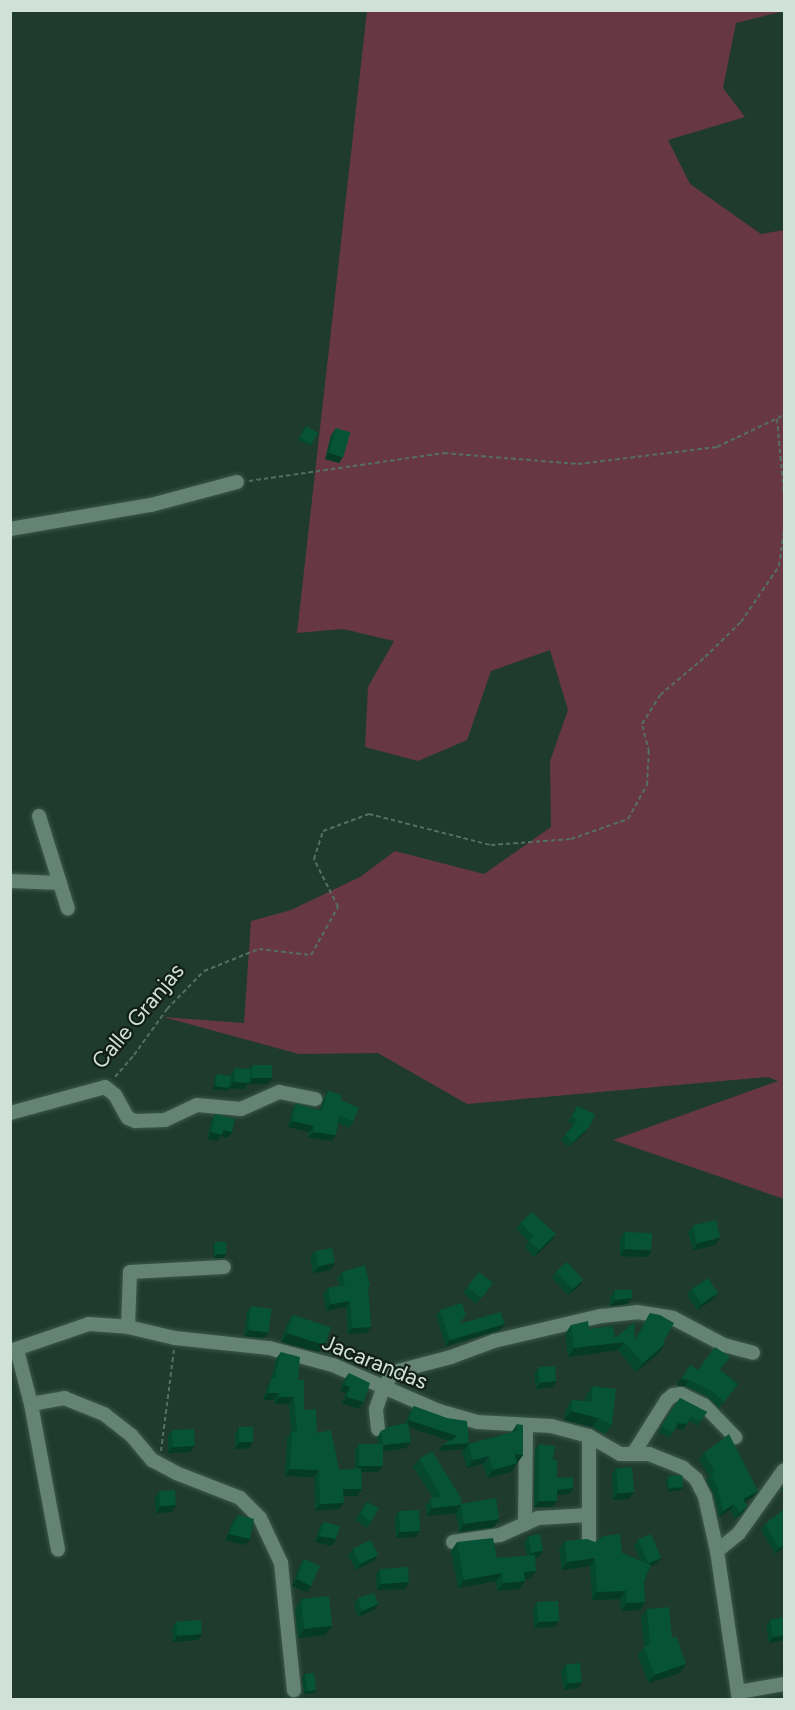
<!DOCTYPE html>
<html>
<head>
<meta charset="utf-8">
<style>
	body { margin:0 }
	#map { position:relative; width:795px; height:1710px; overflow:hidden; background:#1e3b2d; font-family:Figtree,sans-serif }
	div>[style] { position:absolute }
	.green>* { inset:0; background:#683746 }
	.path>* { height:2px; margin-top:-1px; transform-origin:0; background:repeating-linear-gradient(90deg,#556e62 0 4.5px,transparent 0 7.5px) }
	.roads { filter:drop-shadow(0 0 2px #3d574c) drop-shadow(0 0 2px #3d574c) }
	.minor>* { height:14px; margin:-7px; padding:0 7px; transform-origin:7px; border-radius:7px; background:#648373 }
	.wall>* { inset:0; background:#064730 }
	.shaded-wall>* { inset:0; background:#053a27; transform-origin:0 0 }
	.building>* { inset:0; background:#075338; transform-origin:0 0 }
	span { translate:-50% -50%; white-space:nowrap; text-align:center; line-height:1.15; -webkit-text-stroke:4.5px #121f19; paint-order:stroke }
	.street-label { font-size:22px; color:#d0e1d8 }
	.frame { position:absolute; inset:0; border:12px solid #d0e1d8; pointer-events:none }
</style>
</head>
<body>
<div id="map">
	<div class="green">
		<i style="clip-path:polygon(367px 11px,784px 11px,736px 23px,723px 88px,745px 117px,668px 140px,690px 184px,761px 234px,784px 230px,784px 1199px,613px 1140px,778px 1081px,768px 1077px,467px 1104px,378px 1053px,299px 1054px,163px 1017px,244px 1023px,251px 921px,291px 910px,360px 877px,395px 851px,484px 874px,551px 827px,550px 761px,568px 710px,550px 650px,491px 671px,467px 740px,418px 761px,365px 747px,368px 687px,394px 641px,343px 629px,297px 633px)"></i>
	</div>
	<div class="path">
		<i style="left:777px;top:419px;width:75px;rotate:84.7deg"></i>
		<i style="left:249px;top:481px;width:197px;rotate:-8.2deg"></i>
		<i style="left:444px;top:453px;width:134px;rotate:4.7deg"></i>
		<i style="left:578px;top:464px;width:140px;rotate:-7deg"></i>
		<i style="left:717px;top:447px;width:74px;rotate:-25.5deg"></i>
		<i style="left:115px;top:1077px;width:29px;rotate:-49deg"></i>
		<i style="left:134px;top:1055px;width:57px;rotate:-54.3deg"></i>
		<i style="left:167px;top:1009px;width:53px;rotate:-45.8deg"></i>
		<i style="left:204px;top:971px;width:59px;rotate:-21.8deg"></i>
		<i style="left:259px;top:949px;width:52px;rotate:6.6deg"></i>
		<i style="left:311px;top:955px;width:55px;rotate:-60.6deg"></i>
		<i style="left:338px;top:907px;width:54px;rotate:-116.6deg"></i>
		<i style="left:314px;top:859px;width:29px;rotate:-72deg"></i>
		<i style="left:323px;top:831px;width:49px;rotate:-20.3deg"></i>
		<i style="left:369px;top:814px;width:126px;rotate:14.3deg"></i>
		<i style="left:491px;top:845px;width:80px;rotate:-4.3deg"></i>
		<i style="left:571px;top:839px;width:60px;rotate:-19.3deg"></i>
		<i style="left:628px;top:819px;width:39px;rotate:-61deg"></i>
		<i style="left:647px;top:785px;width:33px;rotate:-87deg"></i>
		<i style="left:649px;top:752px;width:29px;rotate:-104deg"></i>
		<i style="left:642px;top:724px;width:34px;rotate:-58deg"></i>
		<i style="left:660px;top:695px;width:59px;rotate:-40.2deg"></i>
		<i style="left:705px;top:657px;width:50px;rotate:-44.2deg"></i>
		<i style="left:741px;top:622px;width:68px;rotate:-55.8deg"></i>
		<i style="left:779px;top:566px;width:36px;rotate:-82deg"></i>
		<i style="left:161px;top:1451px;width:102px;rotate:-82.7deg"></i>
	</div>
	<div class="roads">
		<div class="minor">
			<i style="left:10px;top:529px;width:143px;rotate:-9.7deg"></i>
			<i style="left:151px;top:505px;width:89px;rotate:-15deg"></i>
			<i style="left:39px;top:816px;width:97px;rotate:72.7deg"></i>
			<i style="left:10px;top:881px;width:50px;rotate:2.3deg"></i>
			<i style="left:10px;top:1113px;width:98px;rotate:-15.3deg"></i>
			<i style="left:105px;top:1087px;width:13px;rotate:39deg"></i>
			<i style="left:115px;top:1095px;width:26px;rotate:61deg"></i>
			<i style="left:128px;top:1118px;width:8px;rotate:23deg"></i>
			<i style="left:135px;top:1121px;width:30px;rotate:-2deg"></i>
			<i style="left:165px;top:1120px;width:35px;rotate:-25deg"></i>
			<i style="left:197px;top:1105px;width:44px;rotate:5.2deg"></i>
			<i style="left:241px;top:1109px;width:42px;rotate:-24.1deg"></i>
			<i style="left:279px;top:1092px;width:37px;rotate:11deg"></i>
			<i style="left:128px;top:1327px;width:55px;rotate:-87.9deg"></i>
			<i style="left:130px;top:1272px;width:94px;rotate:-3deg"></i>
			<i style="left:17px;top:1350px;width:56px;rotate:75.5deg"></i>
			<i style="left:31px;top:1404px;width:148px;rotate:79.5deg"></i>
			<i style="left:10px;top:1351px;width:83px;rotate:-18.9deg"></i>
			<i style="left:89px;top:1324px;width:39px;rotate:4deg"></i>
			<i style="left:128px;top:1327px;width:48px;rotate:13.2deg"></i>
			<i style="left:175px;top:1338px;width:95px;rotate:6.1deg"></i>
			<i style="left:269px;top:1348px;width:66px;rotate:14.9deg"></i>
			<i style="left:333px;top:1365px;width:116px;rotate:23.5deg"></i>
			<i style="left:439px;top:1411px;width:40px;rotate:16deg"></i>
			<i style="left:477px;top:1422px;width:74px;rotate:3.1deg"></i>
			<i style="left:551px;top:1426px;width:39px;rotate:15deg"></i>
			<i style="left:589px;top:1436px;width:36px;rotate:30deg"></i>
			<i style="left:620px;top:1454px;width:29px"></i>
			<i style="left:649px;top:1454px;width:37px;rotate:22deg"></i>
			<i style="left:683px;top:1468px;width:17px;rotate:40deg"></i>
			<i style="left:696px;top:1479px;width:20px;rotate:63deg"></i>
			<i style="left:705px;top:1497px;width:55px;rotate:77.5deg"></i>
			<i style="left:717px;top:1551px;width:151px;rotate:81.6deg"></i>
			<i style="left:31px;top:1404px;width:34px;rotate:-10deg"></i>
			<i style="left:64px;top:1398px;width:43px;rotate:21.8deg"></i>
			<i style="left:104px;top:1414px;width:34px;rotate:38deg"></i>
			<i style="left:131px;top:1435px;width:33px;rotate:50deg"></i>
			<i style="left:152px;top:1460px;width:27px;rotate:28deg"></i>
			<i style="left:176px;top:1473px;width:69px;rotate:21.3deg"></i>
			<i style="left:240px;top:1498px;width:28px;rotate:45deg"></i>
			<i style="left:260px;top:1518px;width:50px;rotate:65deg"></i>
			<i style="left:281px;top:1563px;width:128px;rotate:84.2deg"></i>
			<i style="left:378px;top:1429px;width:20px;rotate:-96deg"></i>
			<i style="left:376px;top:1409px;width:24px;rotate:-71deg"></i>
			<i style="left:384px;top:1386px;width:17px;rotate:-54deg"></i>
			<i style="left:394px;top:1372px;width:59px;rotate:-14.7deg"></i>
			<i style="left:451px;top:1357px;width:46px;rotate:-20.4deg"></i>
			<i style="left:494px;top:1341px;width:110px;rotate:-13.2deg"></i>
			<i style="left:601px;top:1316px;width:36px;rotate:-6deg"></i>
			<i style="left:637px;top:1312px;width:36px;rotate:9deg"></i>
			<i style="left:673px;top:1318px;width:58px;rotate:27.9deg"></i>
			<i style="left:724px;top:1345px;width:30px;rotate:15deg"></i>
			<i style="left:589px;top:1436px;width:105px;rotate:90deg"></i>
			<i style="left:633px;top:1454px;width:64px;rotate:-57.8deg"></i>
			<i style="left:667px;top:1400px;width:8px;rotate:-40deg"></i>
			<i style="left:673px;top:1395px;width:8px;rotate:-7deg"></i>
			<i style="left:681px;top:1394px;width:25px;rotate:26deg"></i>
			<i style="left:704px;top:1405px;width:45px;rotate:45.9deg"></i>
			<i style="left:525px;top:1524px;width:99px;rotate:-89.4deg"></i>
			<i style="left:453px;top:1542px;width:48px;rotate:-8.5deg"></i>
			<i style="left:500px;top:1535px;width:42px;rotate:-24.1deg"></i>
			<i style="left:538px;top:1518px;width:51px;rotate:-3.4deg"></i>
			<i style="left:717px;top:1551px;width:28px;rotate:-39deg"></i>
			<i style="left:739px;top:1533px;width:77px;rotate:-54.5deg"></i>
			<i style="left:739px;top:1692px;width:46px;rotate:-10.1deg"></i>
		</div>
	</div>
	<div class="wall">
		<i style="clip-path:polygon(336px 428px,339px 463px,325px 459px,331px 435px)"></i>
		<i style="clip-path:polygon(304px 429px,318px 433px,310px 446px,298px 440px)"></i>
		<i style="clip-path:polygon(252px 1065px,268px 1084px,248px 1084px,245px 1089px,229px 1088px,227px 1091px,213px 1089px,215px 1077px,217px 1074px,230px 1076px,235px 1068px,249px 1069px)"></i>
		<i style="clip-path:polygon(328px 1091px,341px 1100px,353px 1122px,349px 1128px,338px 1123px,336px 1135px,332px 1141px,308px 1138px,309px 1132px,288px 1127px,292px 1111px,296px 1104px,320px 1110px,324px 1098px)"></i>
		<i style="clip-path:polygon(577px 1106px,586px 1131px,569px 1147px,561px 1140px,574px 1125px,568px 1122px)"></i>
		<i style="clip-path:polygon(215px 1114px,232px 1132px,228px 1138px,221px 1136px,217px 1141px,207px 1139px,211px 1121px)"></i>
		<i style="clip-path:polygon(521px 1222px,552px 1240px,534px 1257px,525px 1247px,529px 1242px,516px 1229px)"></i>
		<i style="clip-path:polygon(693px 1226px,716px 1245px,693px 1250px,688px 1232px)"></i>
		<i style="clip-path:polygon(625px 1232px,647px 1257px,620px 1256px,620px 1238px)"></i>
		<i style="clip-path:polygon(215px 1243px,226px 1254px,224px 1258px,214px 1258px,213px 1246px)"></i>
		<i style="clip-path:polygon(315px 1251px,331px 1270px,313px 1273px,310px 1257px)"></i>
		<i style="clip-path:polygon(556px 1271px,583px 1280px,579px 1286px,568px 1295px,552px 1278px)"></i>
		<i style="clip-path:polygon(342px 1272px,370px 1285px,368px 1289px,371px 1327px,366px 1333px,348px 1334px,346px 1307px,326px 1311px,323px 1294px,328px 1288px,339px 1286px,337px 1278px)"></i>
		<i style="clip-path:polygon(467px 1287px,488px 1289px,476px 1304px,463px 1293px)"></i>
		<i style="clip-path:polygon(691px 1289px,718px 1293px,714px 1299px,697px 1310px,687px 1295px)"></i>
		<i style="clip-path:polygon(615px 1290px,632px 1298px,627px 1304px,610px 1306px,610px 1297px)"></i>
		<i style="clip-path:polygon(251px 1306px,264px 1338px,244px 1336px,247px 1312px)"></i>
		<i style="clip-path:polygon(440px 1310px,460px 1324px,500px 1330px,446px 1346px,436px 1316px)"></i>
		<i style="clip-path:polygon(650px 1313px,663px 1342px,659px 1353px,636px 1372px,618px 1350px,568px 1357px,565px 1334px,571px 1325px,589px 1329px,615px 1338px,635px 1339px)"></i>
		<i style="clip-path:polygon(293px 1315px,319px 1352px,281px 1342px,287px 1324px)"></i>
		<i style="clip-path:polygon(281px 1352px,298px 1380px,304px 1410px,339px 1470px,355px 1469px,355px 1450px,359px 1444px,378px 1444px,377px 1438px,381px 1431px,405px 1424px,410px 1412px,414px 1406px,465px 1449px,438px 1451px,449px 1441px,409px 1427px,406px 1448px,383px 1451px,383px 1466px,378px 1472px,362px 1472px,362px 1489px,357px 1496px,343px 1496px,344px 1503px,339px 1509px,315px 1511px,314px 1477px,285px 1476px,287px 1438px,291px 1432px,289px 1404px,274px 1404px,274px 1400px,263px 1400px,268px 1385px,271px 1379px,276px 1359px)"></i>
		<i style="clip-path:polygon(690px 1365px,698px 1370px,720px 1370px,738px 1384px,719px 1408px,708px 1397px,685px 1386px,677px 1385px)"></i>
		<i style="clip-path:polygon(538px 1368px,556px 1381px,552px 1387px,536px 1389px,534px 1374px)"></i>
		<i style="clip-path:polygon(349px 1373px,359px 1409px,342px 1403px,346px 1393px,340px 1392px,344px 1380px)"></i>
		<i style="clip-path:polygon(593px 1386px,612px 1425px,605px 1434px,592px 1427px,564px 1420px,566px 1409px,572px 1400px,585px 1401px,586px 1395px)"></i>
		<i style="clip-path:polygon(680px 1398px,707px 1412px,697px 1426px,689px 1421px,683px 1430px,675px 1428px,669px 1438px,658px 1432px)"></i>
		<i style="clip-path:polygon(517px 1424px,523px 1455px,511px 1472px,487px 1478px,483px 1464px,467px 1468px,462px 1452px,468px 1444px,511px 1433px)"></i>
		<i style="clip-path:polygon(239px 1427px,249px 1448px,235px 1449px,235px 1434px)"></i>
		<i style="clip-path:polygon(172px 1430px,190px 1452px,168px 1453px,168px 1436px)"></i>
		<i style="clip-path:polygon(539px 1444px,553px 1460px,557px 1478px,573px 1488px,569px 1494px,557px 1495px,557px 1501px,552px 1507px,534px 1507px,535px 1450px)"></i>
		<i style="clip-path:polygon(704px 1453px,753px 1497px,745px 1502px,747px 1506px,743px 1512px,735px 1519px,730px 1510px,719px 1517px,714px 1495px,706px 1480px,709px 1476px,699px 1459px)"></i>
		<i style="clip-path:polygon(419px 1459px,461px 1504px,494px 1527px,459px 1532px,456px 1513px,427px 1516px,426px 1505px,431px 1498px,433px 1498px,413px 1467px)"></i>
		<i style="clip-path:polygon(616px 1468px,629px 1499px,613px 1500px,612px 1474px)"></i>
		<i style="clip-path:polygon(668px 1477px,681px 1490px,668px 1492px,666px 1480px)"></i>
		<i style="clip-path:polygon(784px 1485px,784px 1493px,781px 1490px)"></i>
		<i style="clip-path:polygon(159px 1491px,176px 1505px,172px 1512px,156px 1513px,155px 1498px)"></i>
		<i style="clip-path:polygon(367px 1502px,371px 1522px,367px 1528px,355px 1520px)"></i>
		<i style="clip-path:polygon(399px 1511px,420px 1531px,415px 1537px,396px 1538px,395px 1517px)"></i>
		<i style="clip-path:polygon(238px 1515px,245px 1545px,225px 1540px,233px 1521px)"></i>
		<i style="clip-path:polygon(324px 1522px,336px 1539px,332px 1546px,315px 1542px,319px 1528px)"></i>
		<i style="clip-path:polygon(765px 1524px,784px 1548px,775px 1554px,761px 1530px)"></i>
		<i style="clip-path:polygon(528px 1536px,539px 1557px,535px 1558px,530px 1579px,524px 1579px,525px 1581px,519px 1589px,497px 1591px,496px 1581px,458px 1588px,451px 1551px,457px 1542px,497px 1558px,527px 1556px,524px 1542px)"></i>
		<i style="clip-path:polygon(638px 1539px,657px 1564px,650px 1567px,644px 1581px,645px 1602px,640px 1610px,621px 1611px,620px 1599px,592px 1600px,590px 1566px,562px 1570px,559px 1549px,565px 1541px,622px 1553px,640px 1560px,634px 1546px)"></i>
		<i style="clip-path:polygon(353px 1549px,374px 1561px,356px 1570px,348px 1555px)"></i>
		<i style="clip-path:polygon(304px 1559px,311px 1586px,307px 1592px,292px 1586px,300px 1565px)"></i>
		<i style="clip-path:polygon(380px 1569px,405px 1589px,377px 1590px,376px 1575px)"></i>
		<i style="clip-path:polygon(358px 1598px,378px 1604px,374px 1610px,358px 1617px,354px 1604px)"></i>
		<i style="clip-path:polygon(301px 1599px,332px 1626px,325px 1635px,298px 1638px,295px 1609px)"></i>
		<i style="clip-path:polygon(537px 1602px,554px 1627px,534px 1628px,533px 1608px)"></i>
		<i style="clip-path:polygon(647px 1609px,672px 1638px,680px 1673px,648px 1683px,638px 1655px,644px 1647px,641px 1617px)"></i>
		<i style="clip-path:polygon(784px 1617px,784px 1640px,769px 1643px,766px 1626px,770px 1620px)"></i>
		<i style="clip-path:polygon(176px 1622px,198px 1640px,173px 1642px,172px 1628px)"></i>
		<i style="clip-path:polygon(566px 1664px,578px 1688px,564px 1690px,561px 1671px)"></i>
		<i style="clip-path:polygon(305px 1674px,314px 1693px,304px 1694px,302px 1677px)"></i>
	</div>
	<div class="shaded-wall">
		<i style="clip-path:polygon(329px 453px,343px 457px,339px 463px,325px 459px)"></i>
		<i style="clip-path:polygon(252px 1078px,272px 1078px,268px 1084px,248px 1084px,245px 1089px,229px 1088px,234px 1082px,249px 1083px)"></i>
		<i style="clip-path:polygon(215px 1086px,229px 1088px,227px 1091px,213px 1089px)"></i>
		<i style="clip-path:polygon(292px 1121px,314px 1126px,309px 1132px,288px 1127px)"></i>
		<i style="clip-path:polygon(590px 1126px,586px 1131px,569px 1147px,573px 1142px)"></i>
		<i style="clip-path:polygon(223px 1130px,232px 1132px,228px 1138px,221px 1136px,217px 1141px,207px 1139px,211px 1132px)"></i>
		<i style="clip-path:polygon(313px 1132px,336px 1135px,332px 1141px,308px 1138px)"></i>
		<i style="clip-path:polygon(556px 1234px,552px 1240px,534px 1257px,539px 1250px)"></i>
		<i style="clip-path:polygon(720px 1238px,716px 1245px,693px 1250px,697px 1244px)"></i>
		<i style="clip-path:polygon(624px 1249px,652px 1251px,647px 1257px,620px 1256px)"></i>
		<i style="clip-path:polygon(226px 1254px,224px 1258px,214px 1258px,216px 1255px)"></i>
		<i style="clip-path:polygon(335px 1263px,331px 1270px,313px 1273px,318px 1267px)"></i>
		<i style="clip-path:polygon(583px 1280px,579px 1286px,568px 1295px,573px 1289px)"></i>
		<i style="clip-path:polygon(718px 1293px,714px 1299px,697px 1310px,701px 1304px)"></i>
		<i style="clip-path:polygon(632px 1298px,627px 1304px,610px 1306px,615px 1300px)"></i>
		<i style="clip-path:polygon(350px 1301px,346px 1307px,326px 1311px,331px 1304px)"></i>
		<i style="clip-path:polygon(505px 1324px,500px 1330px,446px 1346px,450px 1340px)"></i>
		<i style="clip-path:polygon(371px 1327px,366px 1333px,348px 1334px,352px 1328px)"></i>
		<i style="clip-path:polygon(248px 1330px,269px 1332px,264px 1338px,244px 1336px)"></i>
		<i style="clip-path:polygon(288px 1333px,326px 1343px,319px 1352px,281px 1342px)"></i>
		<i style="clip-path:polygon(624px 1342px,618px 1350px,568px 1357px,574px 1348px)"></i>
		<i style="clip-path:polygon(665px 1344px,659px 1353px,636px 1372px,643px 1363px)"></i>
		<i style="clip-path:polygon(682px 1379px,689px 1380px,685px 1386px,677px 1385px)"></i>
		<i style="clip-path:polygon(556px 1381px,552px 1387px,536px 1389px,540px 1383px)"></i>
		<i style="clip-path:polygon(345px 1385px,350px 1387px,346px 1393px,340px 1392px)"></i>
		<i style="clip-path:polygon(268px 1393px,279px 1393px,274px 1400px,263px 1400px)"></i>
		<i style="clip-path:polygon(279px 1397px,294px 1397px,289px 1404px,274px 1404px)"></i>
		<i style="clip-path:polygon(347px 1397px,364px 1402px,359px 1409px,342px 1403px)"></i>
		<i style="clip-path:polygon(571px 1411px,598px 1418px,592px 1427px,564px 1420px)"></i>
		<i style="left:409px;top:1420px;width:51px;height:7px;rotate:18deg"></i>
		<i style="clip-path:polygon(678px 1423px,687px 1424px,683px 1430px,675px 1428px)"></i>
		<i style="clip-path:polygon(240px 1442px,253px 1442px,249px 1448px,235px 1449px)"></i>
		<i style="clip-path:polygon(411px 1442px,406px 1448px,379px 1452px,383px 1445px)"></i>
		<i style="clip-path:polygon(469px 1443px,465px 1449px,438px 1451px,443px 1445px)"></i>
		<i style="clip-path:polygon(173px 1446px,195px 1446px,190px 1452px,168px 1453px)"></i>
		<i style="clip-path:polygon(515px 1454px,523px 1455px,517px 1463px)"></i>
		<i style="clip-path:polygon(489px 1456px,483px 1464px,467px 1468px,473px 1460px)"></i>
		<i style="clip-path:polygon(517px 1463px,511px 1472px,487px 1478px,493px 1470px)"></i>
		<i style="clip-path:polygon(359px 1466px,383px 1466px,378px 1472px,355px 1472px)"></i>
		<i style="clip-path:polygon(290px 1469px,319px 1470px,314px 1477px,285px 1476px)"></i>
		<i style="clip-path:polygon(683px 1487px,681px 1490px,668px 1492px,670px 1489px)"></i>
		<i style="clip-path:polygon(573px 1488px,569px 1494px,552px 1496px,557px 1490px)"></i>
		<i style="clip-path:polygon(343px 1489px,362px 1489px,357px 1496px,338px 1496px)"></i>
		<i style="clip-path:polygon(758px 1491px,753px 1497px,739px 1506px,743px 1499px)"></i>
		<i style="clip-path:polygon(634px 1492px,629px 1499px,613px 1500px,618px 1493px)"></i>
		<i style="clip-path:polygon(539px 1501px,557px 1501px,552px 1507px,534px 1507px)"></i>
		<i style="clip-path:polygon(344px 1503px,339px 1509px,315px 1511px,320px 1504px)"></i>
		<i style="clip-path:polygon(734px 1504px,730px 1510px,719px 1517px,723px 1511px)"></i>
		<i style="clip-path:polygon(176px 1505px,172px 1512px,156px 1513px,160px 1507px)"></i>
		<i style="clip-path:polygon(461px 1505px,456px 1513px,427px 1516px,432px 1508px)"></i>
		<i style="clip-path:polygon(747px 1506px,743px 1512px,735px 1519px,740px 1513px)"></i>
		<i style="clip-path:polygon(499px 1519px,494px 1527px,459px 1532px,464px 1524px)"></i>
		<i style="clip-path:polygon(400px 1531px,420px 1531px,415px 1537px,396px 1538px)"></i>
		<i style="clip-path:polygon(229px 1534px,250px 1539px,245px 1545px,225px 1540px)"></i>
		<i style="clip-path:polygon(319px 1536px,336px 1539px,332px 1546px,315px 1542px)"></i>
		<i style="clip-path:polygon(784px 1545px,784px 1548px,775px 1554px,779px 1548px)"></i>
		<i style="clip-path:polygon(543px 1551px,539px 1557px,527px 1559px,532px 1553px)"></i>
		<i style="clip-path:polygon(378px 1555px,374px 1561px,356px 1570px,361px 1564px)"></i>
		<i style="clip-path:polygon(595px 1558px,590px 1566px,562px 1570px,567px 1562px)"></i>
		<i style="clip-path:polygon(661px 1558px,657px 1564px,644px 1569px,648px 1563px)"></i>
		<i style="clip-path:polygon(536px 1571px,530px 1579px,518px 1580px,524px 1572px)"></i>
		<i style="clip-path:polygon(502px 1573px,496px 1581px,458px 1588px,464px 1580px)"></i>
		<i style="clip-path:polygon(297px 1579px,311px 1586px,307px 1592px,292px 1586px)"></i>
		<i style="clip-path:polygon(525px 1581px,519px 1589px,497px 1591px,503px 1583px)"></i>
		<i style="clip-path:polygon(409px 1582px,405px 1589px,377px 1590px,381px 1584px)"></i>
		<i style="clip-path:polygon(626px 1591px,620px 1599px,592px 1600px,597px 1592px)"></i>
		<i style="clip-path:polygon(645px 1602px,640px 1610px,621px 1611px,627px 1603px)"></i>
		<i style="clip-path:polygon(378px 1604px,374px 1610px,358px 1617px,362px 1611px)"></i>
		<i style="clip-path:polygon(559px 1621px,554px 1627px,534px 1628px,539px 1622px)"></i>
		<i style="clip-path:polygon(332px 1626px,325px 1635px,298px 1638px,304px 1629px)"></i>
		<i style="clip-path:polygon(202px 1634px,198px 1640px,173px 1642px,177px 1636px)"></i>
		<i style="clip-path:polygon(784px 1635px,784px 1640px,769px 1643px,773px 1637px)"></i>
		<i style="clip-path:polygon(686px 1664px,680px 1673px,648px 1683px,654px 1675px)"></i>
		<i style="clip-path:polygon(582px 1682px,578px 1688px,564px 1690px,568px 1684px)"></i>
		<i style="clip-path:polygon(316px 1690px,314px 1693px,304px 1694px,306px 1691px)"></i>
	</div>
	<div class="building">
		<i style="left:306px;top:426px;width:14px;height:13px;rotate:30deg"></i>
		<i style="left:336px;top:428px;width:15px;height:26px;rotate:16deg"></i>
		<i style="left:252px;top:1065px;width:20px;height:13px"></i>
		<i style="left:235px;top:1068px;width:16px;height:14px;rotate:4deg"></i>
		<i style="left:217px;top:1074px;width:14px;height:12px;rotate:8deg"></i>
		<i style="clip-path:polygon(328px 1091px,342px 1095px,341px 1100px,359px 1108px,353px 1122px,339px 1115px,336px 1135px,313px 1132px,314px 1126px,292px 1121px,296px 1104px,322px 1111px)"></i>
		<i style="clip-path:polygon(577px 1106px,595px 1114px,590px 1126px,573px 1142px,565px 1135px,578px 1120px,572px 1117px)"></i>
		<i style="clip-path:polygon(215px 1114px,235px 1119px,232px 1132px,223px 1130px,222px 1135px,211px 1132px)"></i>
		<i style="clip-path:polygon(532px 1212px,556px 1234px,539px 1250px,529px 1241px,534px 1237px,521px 1222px)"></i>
		<i style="left:716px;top:1220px;width:18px;height:24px;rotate:77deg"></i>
		<i style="left:625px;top:1232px;width:27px;height:17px;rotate:2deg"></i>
		<i style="left:226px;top:1242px;width:12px;height:11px;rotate:90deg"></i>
		<i style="left:332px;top:1248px;width:15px;height:17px;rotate:79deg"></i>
		<i style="left:567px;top:1262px;width:24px;height:14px;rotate:48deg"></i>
		<i style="clip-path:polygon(365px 1265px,370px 1285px,368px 1286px,371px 1327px,352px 1328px,350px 1301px,331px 1304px,328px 1288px,345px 1285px,342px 1272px)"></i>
		<i style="left:479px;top:1272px;width:18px;height:19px;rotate:38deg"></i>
		<i style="left:708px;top:1278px;width:18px;height:20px;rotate:56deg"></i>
		<i style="clip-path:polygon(615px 1290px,632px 1290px,632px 1298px,615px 1300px)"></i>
		<i style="clip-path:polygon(462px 1303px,466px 1315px,459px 1324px,501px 1312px,505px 1324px,450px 1340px,440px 1310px)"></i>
		<i style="left:251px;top:1306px;width:21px;height:24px;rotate:8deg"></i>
		<i style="clip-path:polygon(650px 1313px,660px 1315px,674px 1323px,663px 1342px,665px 1344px,643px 1363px,624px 1342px,574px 1348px,571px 1325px,588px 1321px,589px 1329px,613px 1326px,615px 1338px,634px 1322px,635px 1341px)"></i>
		<i style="left:293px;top:1315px;width:40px;height:19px;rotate:18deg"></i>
		<i style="clip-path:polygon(715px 1347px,730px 1357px,720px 1370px,738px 1384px,724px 1402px,712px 1391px,689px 1380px,682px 1379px,690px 1365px,698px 1370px)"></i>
		<i style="clip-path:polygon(281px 1352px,300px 1357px,298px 1380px,304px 1380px,304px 1410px,316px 1409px,317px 1433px,331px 1430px,339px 1470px,361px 1468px,362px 1489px,343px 1489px,344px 1503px,320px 1504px,319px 1470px,290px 1469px,292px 1431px,297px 1432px,294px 1397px,279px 1397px,279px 1393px,268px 1393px,272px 1378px,275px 1378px)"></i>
		<i style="left:555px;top:1366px;width:15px;height:17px;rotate:86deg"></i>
		<i style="clip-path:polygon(349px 1373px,370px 1383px,364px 1402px,347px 1397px,350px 1387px,345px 1385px)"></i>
		<i style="clip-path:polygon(593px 1386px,616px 1389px,612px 1425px,598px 1418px,571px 1411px,572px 1400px,591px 1402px)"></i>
		<i style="clip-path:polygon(680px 1398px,707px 1412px,701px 1421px,691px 1416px,687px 1424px,678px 1423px,673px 1433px,661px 1426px)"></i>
		<i style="clip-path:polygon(414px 1406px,447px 1418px,467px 1421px,469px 1443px,443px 1445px,457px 1436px,409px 1420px)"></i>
		<i style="clip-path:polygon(408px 1423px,411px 1442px,383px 1445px,381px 1431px,391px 1426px)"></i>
		<i style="clip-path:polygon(517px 1424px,523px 1425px,523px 1455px,515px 1454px,517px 1463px,493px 1470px,489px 1456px,473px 1460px,468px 1444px,517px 1431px)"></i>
		<i style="left:239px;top:1427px;width:14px;height:15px"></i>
		<i style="left:194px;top:1429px;width:17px;height:22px;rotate:87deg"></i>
		<i style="clip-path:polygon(729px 1434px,758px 1491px,743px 1499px,747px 1506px,740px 1513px,734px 1504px,723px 1511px,718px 1489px,711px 1474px,715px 1471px,704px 1453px)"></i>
		<i style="left:359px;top:1444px;width:24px;height:22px"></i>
		<i style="clip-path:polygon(539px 1444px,555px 1446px,553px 1460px,557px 1460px,557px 1478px,573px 1477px,573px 1488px,557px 1490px,557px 1501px,539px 1501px)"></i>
		<i style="clip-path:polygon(432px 1451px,461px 1498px,461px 1504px,496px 1498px,499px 1519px,464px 1524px,461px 1505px,432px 1508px,431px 1498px,442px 1497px,419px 1459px)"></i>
		<i style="left:632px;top:1467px;width:25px;height:16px;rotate:85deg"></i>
		<i style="left:682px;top:1475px;width:12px;height:14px;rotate:85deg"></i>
		<i style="left:175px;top:1490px;width:15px;height:16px;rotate:86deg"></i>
		<i style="clip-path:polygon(367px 1502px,379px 1508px,371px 1522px,360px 1513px)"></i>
		<i style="clip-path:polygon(784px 1509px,784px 1545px,779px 1548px,765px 1524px)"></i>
		<i style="left:419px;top:1510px;width:21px;height:20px;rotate:87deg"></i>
		<i style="clip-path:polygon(238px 1515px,254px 1519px,250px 1539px,229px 1534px)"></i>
		<i style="clip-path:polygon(324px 1522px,340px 1526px,336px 1539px,319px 1536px)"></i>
		<i style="left:540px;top:1534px;width:17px;height:12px;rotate:80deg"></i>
		<i style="clip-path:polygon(620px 1534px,622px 1553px,651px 1565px,644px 1581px,645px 1602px,627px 1603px,626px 1591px,597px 1592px,595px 1558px,567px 1562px,565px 1541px,587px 1539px,595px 1542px,603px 1536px)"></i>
		<i style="left:651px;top:1534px;width:26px;height:14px;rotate:67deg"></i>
		<i style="clip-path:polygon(493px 1538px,497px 1558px,535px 1555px,536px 1571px,524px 1572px,525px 1581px,503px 1583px,502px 1573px,464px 1580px,457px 1542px)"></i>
		<i style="left:371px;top:1540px;width:17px;height:20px;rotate:65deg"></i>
		<i style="clip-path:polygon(304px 1559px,320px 1566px,311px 1586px,297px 1579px)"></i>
		<i style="left:408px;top:1567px;width:15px;height:28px;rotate:86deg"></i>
		<i style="clip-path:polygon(374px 1593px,378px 1604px,362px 1611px,358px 1598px)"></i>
		<i style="left:329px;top:1596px;width:30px;height:28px;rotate:84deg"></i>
		<i style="left:558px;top:1601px;width:20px;height:21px;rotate:87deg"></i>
		<i style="clip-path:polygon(669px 1607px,672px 1638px,676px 1636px,686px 1664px,654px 1675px,644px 1647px,650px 1645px,647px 1609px)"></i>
		<i style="clip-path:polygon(784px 1617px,784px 1635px,773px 1637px,770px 1620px)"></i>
		<i style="left:201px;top:1620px;width:14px;height:25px;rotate:86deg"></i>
		<i style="left:580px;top:1663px;width:19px;height:14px;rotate:84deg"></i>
		<i style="left:314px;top:1673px;width:17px;height:9px;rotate:83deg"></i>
	</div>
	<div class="street-label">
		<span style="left:138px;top:1016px;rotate:-50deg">Calle Granjas</span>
		<span style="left:375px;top:1362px;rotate:22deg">Jacarandas</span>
	</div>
	<div class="frame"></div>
</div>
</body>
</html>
